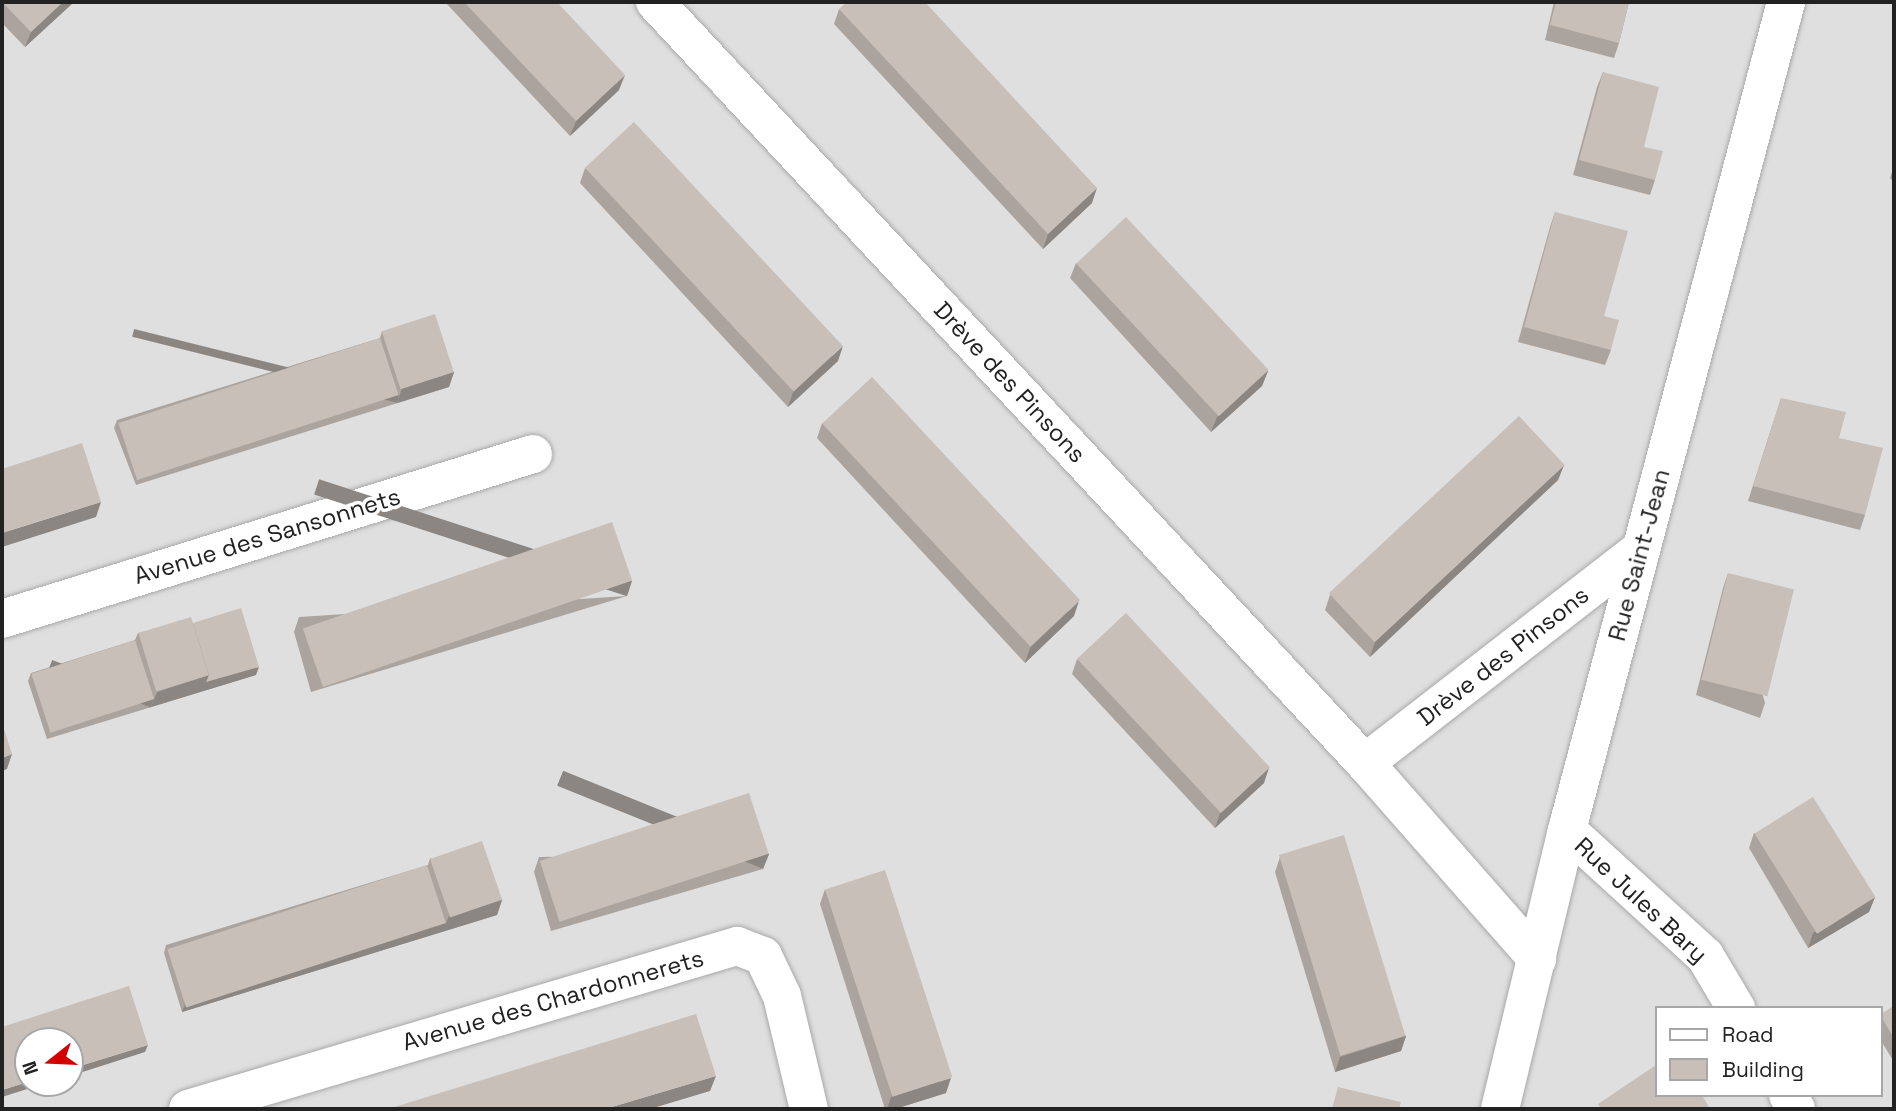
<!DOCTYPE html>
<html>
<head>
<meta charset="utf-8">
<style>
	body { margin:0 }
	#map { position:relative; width:1896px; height:1111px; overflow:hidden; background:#f2efe9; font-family:"Space Grotesk",sans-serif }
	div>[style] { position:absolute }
	.residential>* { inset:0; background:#e0dfdf }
	.roads { filter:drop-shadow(0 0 2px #a9a9a9) drop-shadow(0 0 2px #a9a9a9) }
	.minor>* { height:38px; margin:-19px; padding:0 19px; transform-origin:19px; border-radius:19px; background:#fff }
	.wall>* { inset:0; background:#aba49e }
	.shaded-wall>* { inset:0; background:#8b8681; transform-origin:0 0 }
	.building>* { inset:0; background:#c7bfb8; transform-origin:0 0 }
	span { translate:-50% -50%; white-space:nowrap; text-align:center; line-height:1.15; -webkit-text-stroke:7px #fff; paint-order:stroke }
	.street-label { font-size:24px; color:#222 }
	.frame { position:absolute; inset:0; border:4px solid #222; pointer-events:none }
	.legend { position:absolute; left:1655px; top:1006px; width:228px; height:91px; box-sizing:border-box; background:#fff; border:2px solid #a7a7a7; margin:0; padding:9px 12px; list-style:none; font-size:21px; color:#222 }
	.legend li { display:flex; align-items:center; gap:14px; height:35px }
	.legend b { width:35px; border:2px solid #a7a7a7 }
	.north { position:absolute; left:14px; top:1027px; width:70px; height:70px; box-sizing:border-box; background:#fff; border:2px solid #a7a7a7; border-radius:50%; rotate:252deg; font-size:19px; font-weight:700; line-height:28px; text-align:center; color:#222 }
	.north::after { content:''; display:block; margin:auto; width:24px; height:32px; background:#d40000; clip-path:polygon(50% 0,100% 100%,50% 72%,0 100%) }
</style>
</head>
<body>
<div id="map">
	<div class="residential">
		<i style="clip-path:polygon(evenodd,2px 2px,1894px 2px,1894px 1109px,2px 1109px,2px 2px,1656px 1008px,1880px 1008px,1880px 1095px,1656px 1095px,1656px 1008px,2px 2px,28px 1041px,70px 1041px,70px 1083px,28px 1083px,28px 1041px)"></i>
	</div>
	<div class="roads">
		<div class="minor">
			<i style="left:655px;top:2px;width:1041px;rotate:46.99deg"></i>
			<i style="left:1365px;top:763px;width:261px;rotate:48.7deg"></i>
			<i style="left:2px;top:619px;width:556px;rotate:-17.26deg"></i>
			<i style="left:1365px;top:763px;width:348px;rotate:-37.8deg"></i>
			<i style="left:1567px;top:830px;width:187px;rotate:42.4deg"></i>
			<i style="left:1705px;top:956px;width:61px;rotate:59.2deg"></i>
			<i style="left:1788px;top:1095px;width:16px;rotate:60deg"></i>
			<i style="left:188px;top:1109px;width:573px;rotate:-16.54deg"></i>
			<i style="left:737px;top:946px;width:28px;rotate:21deg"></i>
			<i style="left:763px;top:956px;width:44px;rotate:64.6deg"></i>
			<i style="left:782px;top:996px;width:116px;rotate:76.6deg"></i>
			<i style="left:1500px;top:1109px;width:287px;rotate:-76.5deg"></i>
			<i style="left:1567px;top:830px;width:856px;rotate:-75.18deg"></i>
		</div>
	</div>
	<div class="wall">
		<i style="clip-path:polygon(2px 2px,74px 2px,25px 47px,2px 23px)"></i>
		<i style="clip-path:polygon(445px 2px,557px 2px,619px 90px,570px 136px)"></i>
		<i style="clip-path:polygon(1554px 2px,1629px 2px,1619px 43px,1614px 58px,1545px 40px)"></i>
		<i style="clip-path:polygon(839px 9px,1092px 203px,1043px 249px,834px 24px)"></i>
		<i style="clip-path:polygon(1603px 72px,1655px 180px,1650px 195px,1573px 175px,1597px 87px)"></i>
		<i style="clip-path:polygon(1894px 166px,1894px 183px,1890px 178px)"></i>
		<i style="clip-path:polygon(585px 168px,838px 361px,788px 407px,580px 183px)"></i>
		<i style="clip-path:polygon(1555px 212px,1604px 316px,1611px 350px,1605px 365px,1518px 342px,1550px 227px)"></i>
		<i style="clip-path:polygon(1076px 263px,1268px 371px,1262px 386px,1211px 432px,1070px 278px)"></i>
		<i style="clip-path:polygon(382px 331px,454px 372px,449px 387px,136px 485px,114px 428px,117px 420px,380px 338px)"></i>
		<i style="clip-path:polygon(1781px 398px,1839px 438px,1865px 515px,1860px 530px,1748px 501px)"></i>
		<i style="clip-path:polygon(822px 423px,1074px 616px,1025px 663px,817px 438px)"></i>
		<i style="clip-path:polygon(1564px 465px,1558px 480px,1370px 657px,1325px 610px,1330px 595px)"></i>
		<i style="clip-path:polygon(1728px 573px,1765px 703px,1760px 718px,1696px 695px,1723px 588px)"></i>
		<i style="clip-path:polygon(627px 596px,311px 692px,294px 632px,299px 617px)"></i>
		<i style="clip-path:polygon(193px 623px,256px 675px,47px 739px,28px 681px,31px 673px,135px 640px,138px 633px)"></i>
		<i style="clip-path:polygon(1077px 659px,1264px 783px,1215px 828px,1072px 674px)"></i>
		<i style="clip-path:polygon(1754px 833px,1875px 897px,1869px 912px,1808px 948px,1749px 848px)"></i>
		<i style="clip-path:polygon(769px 854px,763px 869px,551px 931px,534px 872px,539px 857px)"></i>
		<i style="clip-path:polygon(1280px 857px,1406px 1036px,1401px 1051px,1335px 1072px,1275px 872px)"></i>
		<i style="clip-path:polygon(430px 858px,502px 900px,497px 915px,182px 1012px,164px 953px,166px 945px,428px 865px)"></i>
		<i style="clip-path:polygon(825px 889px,946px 1093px,895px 1109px,885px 1109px,820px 904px)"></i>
		<i style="clip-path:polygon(1894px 1006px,1894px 1062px,1880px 1039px,1880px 1015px)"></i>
	</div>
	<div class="shaded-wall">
		<i style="clip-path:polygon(63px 2px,74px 2px,25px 47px,31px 32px)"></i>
		<i style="clip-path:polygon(625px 75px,619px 90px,570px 136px,576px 121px)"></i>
		<i style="clip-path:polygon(1097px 188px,1092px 203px,1043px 249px,1048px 234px)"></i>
		<i style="clip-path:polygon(843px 346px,838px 361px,788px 407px,793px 392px)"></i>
		<i style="clip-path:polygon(1268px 371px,1262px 386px,1211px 432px,1217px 417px)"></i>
		<i style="clip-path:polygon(454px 372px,449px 387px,397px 403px,402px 388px)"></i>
		<i style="left:399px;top:395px;width:8px;height:273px;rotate:104deg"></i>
		<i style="clip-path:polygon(1564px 465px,1558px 480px,1370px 657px,1375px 642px)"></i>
		<i style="clip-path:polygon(101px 502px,96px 517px,2px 547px,2px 533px)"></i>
		<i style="left:632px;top:581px;width:16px;height:329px;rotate:108deg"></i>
		<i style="clip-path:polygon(1079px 601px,1074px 616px,1025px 663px,1030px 648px)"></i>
		<i style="clip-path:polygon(259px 667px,256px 675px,151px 707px,157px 692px,209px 675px)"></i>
		<i style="left:154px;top:699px;width:9px;height:109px;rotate:111deg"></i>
		<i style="clip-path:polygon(12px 754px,7px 769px,2px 771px,2px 758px)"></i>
		<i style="clip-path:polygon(1269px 768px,1264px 783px,1215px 828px,1220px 813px)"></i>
		<i style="left:769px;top:854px;width:16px;height:222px;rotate:112deg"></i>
		<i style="clip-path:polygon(1875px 897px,1869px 912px,1808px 948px,1813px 933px)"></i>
		<i style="clip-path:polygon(502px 900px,497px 915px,182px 1012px,185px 1004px,446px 923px,449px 916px)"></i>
		<i style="clip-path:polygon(1406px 1036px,1401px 1051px,1335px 1072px,1340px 1057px)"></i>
		<i style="clip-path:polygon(148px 1045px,145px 1052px,70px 1076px,70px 1069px)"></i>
		<i style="clip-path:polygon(716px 1076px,710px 1091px,650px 1109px,605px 1109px)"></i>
		<i style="clip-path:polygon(951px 1078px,946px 1093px,895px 1109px,887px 1109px,891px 1097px)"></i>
		<i style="clip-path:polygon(28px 1082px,28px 1083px,46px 1083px,2px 1097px,2px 1090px)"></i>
	</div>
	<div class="building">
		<i style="clip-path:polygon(2px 2px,63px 2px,31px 32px)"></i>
		<i style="clip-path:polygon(464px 2px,557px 2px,625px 75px,576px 121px)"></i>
		<i style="clip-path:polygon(847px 2px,925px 2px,1097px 188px,1048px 234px,839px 9px)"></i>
		<i style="clip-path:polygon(1556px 2px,1629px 2px,1619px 43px,1550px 25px)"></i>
		<i style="clip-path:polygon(1603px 72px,1659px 87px,1644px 147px,1663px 151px,1655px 180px,1579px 160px)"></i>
		<i style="left:634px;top:122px;width:306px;height:67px;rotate:47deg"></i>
		<i style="clip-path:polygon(1555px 212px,1628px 231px,1604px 316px,1619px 320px,1611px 350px,1524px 327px)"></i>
		<i style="left:1126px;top:217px;width:209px;height:68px;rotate:47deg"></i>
		<i style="left:435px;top:314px;width:61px;height:56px;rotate:72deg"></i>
		<i style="left:380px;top:338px;width:60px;height:275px;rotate:72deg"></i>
		<i style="left:872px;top:377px;width:305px;height:68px;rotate:47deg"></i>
		<i style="clip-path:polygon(1781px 398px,1846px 412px,1839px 438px,1883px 448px,1865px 515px,1753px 486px)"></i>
		<i style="left:1519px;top:416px;width:67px;height:260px;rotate:47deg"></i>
		<i style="clip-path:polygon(82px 443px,101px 502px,2px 533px,2px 469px)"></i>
		<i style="left:612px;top:522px;width:62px;height:327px;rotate:71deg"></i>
		<i style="left:1728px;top:573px;width:68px;height:110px;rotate:14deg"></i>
		<i style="clip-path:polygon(241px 608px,259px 667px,206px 682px,209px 675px,193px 623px)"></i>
		<i style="left:1126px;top:613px;width:211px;height:67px;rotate:47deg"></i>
		<i style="left:191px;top:617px;width:61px;height:55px;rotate:73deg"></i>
		<i style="left:135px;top:640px;width:62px;height:109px;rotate:72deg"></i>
		<i style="clip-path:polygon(2px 723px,12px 754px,2px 758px)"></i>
		<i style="left:749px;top:793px;width:64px;height:220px;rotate:72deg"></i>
		<i style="left:1813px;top:797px;width:118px;height:69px;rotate:58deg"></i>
		<i style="left:1344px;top:835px;width:210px;height:68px;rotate:73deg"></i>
		<i style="left:482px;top:841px;width:62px;height:55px;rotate:71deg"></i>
		<i style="left:427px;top:865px;width:61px;height:273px;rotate:72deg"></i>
		<i style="left:885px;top:870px;width:218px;height:63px;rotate:72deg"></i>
		<i style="clip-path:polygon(129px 986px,148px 1045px,70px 1069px,70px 1041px,28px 1041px,28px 1082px,2px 1090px,2px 1027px)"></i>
		<i style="clip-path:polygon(1894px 1006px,1894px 1038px,1880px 1015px)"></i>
		<i style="clip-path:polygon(696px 1014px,716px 1076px,605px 1109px,388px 1109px)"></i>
		<i style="clip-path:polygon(1656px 1065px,1656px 1095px,1702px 1095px,1710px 1109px,1601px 1109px,1598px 1104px)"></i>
		<i style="clip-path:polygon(1338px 1087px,1401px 1102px,1399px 1109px,1332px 1109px)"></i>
	</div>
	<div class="street-label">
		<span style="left:1010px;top:382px;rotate:47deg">Drève des Pinsons</span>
		<span style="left:267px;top:536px;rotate:-17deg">Avenue des Sansonnets</span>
		<span style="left:1639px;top:555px;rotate:-75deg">Rue Saint-Jean</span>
		<span style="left:1503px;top:656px;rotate:-38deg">Drève des Pinsons</span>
		<span style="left:1641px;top:900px;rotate:43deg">Rue Jules Bary</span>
		<span style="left:553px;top:1000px;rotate:-16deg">Avenue des Chardonnerets</span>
	</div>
	<div class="frame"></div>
	<ul class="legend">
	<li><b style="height:9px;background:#fff"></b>Road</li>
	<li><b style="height:19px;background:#c7bfb8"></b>Building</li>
	</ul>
	<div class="north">N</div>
</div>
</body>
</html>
